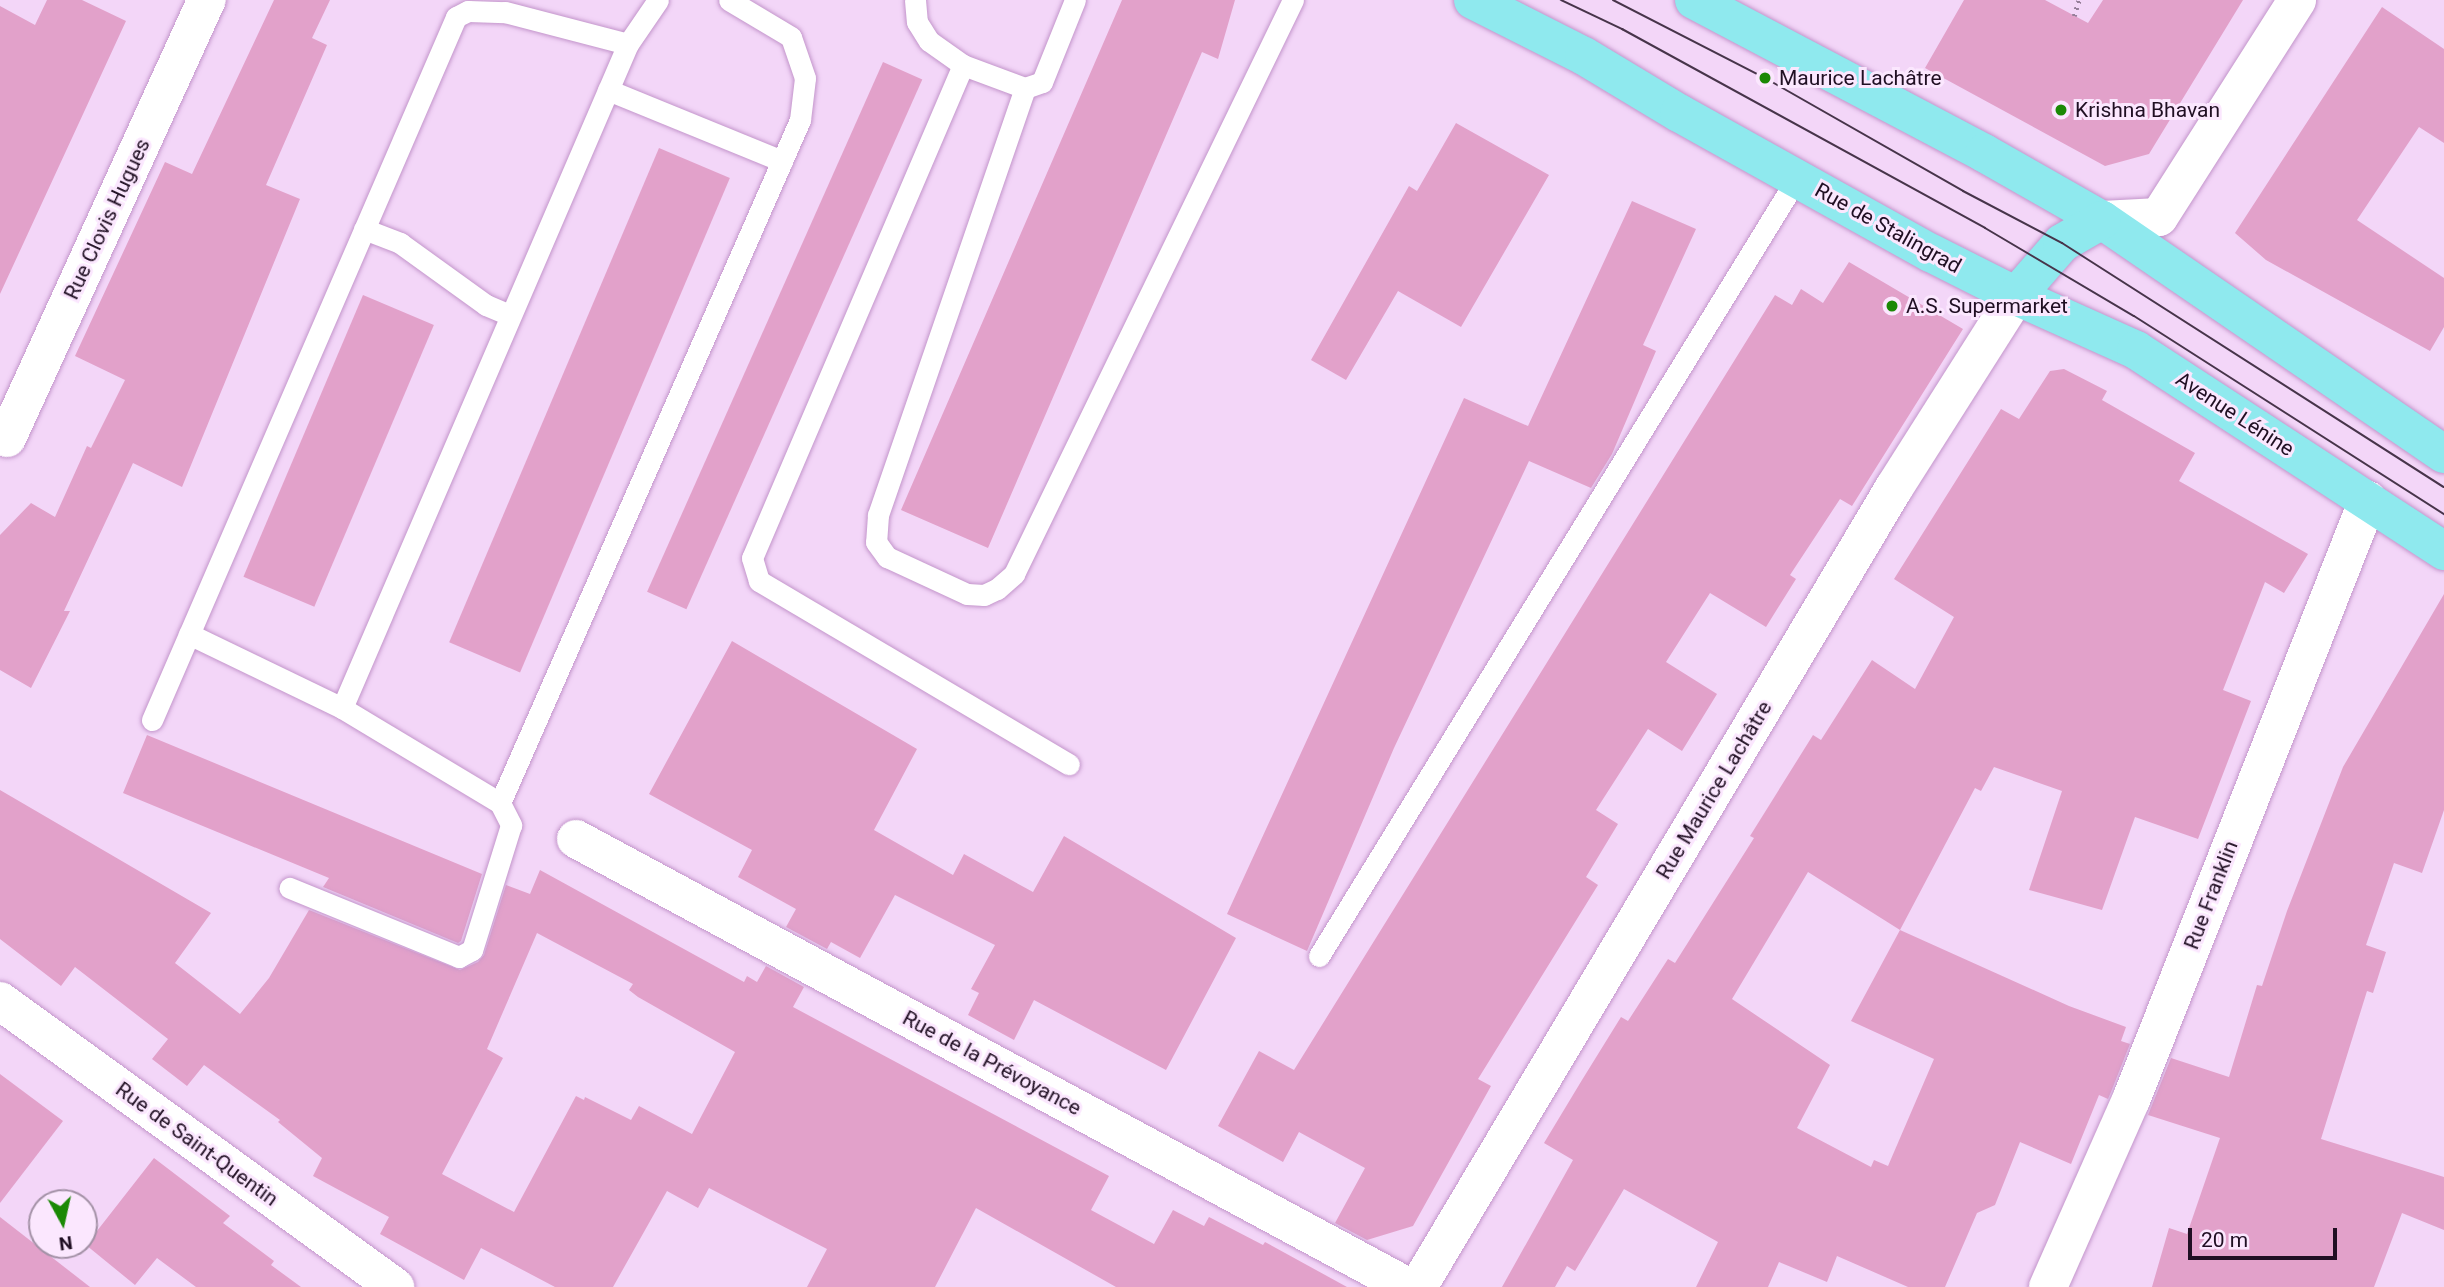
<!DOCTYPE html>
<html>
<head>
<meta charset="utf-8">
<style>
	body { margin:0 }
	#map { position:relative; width:2444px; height:1287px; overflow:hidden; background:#f3d6f8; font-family:Roboto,sans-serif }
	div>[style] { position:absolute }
	.building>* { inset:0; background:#e2a1ca; transform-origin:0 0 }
	.path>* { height:4.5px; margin-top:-2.25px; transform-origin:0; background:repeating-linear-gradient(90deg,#967f9a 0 2px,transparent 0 7px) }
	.roads { filter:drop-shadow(0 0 2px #c395cb) drop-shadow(0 0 2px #c395cb) }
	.service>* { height:21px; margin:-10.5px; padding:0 10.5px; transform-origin:10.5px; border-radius:10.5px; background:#fff }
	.minor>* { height:38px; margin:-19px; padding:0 19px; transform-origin:19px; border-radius:19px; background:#fff }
	.primary>* { height:38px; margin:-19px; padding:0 19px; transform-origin:19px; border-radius:19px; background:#8fe9ee }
	.tram>* { height:2px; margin:-1px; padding:0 1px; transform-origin:1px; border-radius:1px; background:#47344a }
	.dots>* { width:19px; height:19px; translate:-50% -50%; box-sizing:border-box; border:4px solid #fbe7fe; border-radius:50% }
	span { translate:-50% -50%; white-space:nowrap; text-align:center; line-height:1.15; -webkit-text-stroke:6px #fbe7fe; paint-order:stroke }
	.poi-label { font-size:21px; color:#200f23 }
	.left { translate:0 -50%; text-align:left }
	.street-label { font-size:21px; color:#200f23 }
	.north { position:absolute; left:28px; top:1189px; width:70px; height:70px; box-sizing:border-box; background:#fbe7fe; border:2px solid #a391a6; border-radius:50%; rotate:172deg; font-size:19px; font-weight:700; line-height:28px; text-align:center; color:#200f23 }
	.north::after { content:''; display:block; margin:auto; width:24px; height:32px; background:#1b8905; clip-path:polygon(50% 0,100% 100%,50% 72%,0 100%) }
	.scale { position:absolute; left:2188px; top:1228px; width:149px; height:32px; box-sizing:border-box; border:4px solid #200f23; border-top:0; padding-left:9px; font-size:21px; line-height:24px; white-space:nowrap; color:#200f23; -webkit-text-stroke:5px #fbe7fe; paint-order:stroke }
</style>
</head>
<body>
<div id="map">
	<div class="building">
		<i style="clip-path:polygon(47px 0,82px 0,126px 21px,0 294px,0 6px,35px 25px)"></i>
		<i style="clip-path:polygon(274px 0,330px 0,312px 38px,327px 45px,266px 185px,300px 199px,182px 487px,133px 463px,64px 611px,70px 611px,31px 688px,0 670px,0 535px,31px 503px,55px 517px,87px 446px,91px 448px,125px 380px,75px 356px,165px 162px,192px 174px)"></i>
		<i style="clip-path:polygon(1122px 0,1235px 0,1218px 59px,1202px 52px,988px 548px,901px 510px)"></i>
		<i style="clip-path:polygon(1964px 0,2045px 0,2088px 23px,2103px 0,2243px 0,2149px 154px,2105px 166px,1925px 68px)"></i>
		<i style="clip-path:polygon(2382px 7px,2444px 49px,2444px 143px,2419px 127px,2357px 220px,2444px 278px,2444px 327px,2430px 351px,2266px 260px,2235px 233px)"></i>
		<i style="left:883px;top:62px;width:43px;height:580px;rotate:24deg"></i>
		<i style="clip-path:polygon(1456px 123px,1549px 175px,1461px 327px,1398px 291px,1346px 380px,1311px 360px,1409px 186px,1417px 191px)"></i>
		<i style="left:659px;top:148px;width:77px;height:537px;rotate:23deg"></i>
		<i style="clip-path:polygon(1632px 201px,1696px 229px,1643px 345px,1656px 351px,1612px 454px,1591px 488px,1529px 461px,1394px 748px,1307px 951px,1227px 914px,1464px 398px,1528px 426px)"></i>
		<i style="clip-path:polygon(1849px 262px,1963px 329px,1852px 506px,1840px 499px,1790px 575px,1796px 579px,1766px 627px,1710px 593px,1666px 662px,1717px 694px,1682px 751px,1648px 729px,1596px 810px,1618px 824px,1586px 877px,1598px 885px,1478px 1079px,1491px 1086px,1413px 1226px,1367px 1240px,1335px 1223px,1365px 1168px,1299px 1132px,1283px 1162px,1218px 1126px,1259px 1051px,1294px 1070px,1775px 295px,1792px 305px,1801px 289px,1823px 303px)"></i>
		<i style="left:363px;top:295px;width:77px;height:306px;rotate:23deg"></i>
		<i style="clip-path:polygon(2064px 369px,2107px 391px,2102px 400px,2195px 453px,2179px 481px,2308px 554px,2284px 593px,2265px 582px,2223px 690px,2251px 701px,2198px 839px,2135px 817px,2102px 910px,2029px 890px,2062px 791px,1994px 767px,1981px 791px,1975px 788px,1900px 930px,1808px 872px,1732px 999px,1830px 1065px,1797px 1128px,1871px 1167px,1874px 1160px,1888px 1166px,1934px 1059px,1851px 1021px,1900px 930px,2069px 1006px,2126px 1027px,2121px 1041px,2130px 1044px,2111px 1092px,2108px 1099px,2099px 1095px,2071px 1164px,2020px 1142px,1995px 1205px,1977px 1213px,1945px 1287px,1908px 1287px,1837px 1256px,1827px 1282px,1779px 1262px,1768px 1287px,1696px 1287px,1718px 1242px,1624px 1189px,1575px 1271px,1567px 1266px,1555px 1287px,1502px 1287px,1573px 1160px,1544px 1143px,1582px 1080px,1621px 1017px,1628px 1021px,1668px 959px,1675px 963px,1754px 838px,1750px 836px,1813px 735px,1821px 740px,1872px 660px,1915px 689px,1954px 617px,1894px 579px,2001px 409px,2019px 419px,2050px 371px)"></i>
		<i style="clip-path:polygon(2444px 594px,2444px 810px,2422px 873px,2394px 863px,2366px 945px,2386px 952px,2373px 993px,2367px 991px,2321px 1139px,2444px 1177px,2444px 1230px,2402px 1213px,2374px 1287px,2152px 1287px,2169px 1228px,2187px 1234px,2220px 1138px,2148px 1115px,2171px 1058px,2229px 1077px,2257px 985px,2262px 986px,2287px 911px,2343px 767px)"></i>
		<i style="clip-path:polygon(732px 641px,917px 749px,874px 830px,953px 875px,964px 854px,1033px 892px,1064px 836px,1236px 938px,1166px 1070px,1034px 1000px,1014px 1040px,968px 1015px,979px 993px,971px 989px,995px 945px,895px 895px,860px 958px,831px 942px,827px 949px,786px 927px,796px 909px,738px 877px,752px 850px,649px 794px)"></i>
		<i style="clip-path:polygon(147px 735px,482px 874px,461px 941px,458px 943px,323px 887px,329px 878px,123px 793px)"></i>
		<i style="clip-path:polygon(evenodd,0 790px,211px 913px,175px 963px,240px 1014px,269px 978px,309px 910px,460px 970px,478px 962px,484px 955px,506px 885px,530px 894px,540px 870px,744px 982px,747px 976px,757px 982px,766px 966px,804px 987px,793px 1007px,1109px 1176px,1091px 1210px,1154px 1244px,1173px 1210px,1204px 1226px,1209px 1217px,1263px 1245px,1265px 1242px,1347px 1287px,1116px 1287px,976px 1208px,935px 1287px,807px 1287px,827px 1249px,709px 1188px,698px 1208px,667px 1191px,613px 1287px,555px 1287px,481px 1248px,464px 1280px,380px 1234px,389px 1217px,313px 1176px,322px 1158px,278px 1122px,280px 1120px,204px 1065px,187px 1086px,152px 1059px,168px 1039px,75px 967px,61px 986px,0 939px,0 790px,537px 933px,633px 984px,629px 990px,638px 997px,735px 1052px,692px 1134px,639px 1106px,631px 1120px,585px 1097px,584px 1100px,576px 1096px,514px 1212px,442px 1174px,503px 1058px,487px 1049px,537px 933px)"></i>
		<i style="clip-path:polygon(0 1074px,63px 1121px,0 1203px)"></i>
		<i style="clip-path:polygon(154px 1158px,230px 1216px,223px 1223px,274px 1261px,271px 1265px,301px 1287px,196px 1287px,157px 1258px,135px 1285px,86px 1245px)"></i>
		<i style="clip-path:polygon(0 1217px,90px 1287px,0 1287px)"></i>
	</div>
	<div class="path">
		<i style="left:2074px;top:16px;width:17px;rotate:-73deg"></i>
	</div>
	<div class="roads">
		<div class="service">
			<i style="left:915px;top:0;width:22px;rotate:85deg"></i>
			<i style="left:917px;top:22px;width:22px;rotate:58deg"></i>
			<i style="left:929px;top:41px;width:42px;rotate:35.2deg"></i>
			<i style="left:963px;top:65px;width:536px;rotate:113.17deg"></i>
			<i style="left:752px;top:558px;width:24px;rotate:73deg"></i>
			<i style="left:759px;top:581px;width:360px;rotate:30.6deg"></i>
			<i style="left:963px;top:65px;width:66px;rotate:20.4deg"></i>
			<i style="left:1025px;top:88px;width:18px;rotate:-19deg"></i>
			<i style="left:1042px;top:82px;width:88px;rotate:-68.1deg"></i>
			<i style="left:1025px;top:88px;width:452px;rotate:109deg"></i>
			<i style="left:878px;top:515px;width:27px;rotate:94deg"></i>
			<i style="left:876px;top:542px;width:19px;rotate:54deg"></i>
			<i style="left:887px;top:557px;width:88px;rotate:24.8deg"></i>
			<i style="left:967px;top:594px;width:17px;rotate:3deg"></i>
			<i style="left:984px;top:595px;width:14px;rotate:-25deg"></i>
			<i style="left:997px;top:589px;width:23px;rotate:-41deg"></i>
			<i style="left:1014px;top:574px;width:638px;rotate:-64.08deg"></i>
			<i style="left:608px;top:90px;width:188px;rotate:22.2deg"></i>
			<i style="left:364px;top:229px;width:39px;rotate:21deg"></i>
			<i style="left:400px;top:243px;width:106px;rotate:35.8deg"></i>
			<i style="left:486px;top:305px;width:26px;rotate:23deg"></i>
			<i style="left:189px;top:634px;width:170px;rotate:25.8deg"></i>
			<i style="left:342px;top:708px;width:184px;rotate:31deg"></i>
			<i style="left:500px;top:803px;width:25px;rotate:63deg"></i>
			<i style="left:511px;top:825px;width:131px;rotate:107.3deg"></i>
			<i style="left:472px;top:950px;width:15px;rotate:152deg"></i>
			<i style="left:459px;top:957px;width:183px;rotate:-157.8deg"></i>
			<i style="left:342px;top:708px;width:723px;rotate:-66.7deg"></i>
			<i style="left:628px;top:44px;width:53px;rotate:-55.7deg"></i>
			<i style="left:152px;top:720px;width:766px;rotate:-66.61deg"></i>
			<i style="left:456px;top:17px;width:13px;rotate:-27deg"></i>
			<i style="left:468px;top:11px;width:37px;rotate:2deg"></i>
			<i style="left:505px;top:12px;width:127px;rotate:14.6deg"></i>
			<i style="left:500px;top:803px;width:746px;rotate:-66.29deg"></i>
			<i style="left:800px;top:120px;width:42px;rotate:-83.2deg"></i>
			<i style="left:805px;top:78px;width:43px;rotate:-108.9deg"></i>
			<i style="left:791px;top:37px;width:72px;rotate:-149.2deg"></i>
			<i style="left:1319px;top:956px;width:913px;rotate:-58.43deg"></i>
		</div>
		<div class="minor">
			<i style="left:2102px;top:220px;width:57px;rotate:-3deg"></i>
			<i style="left:2159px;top:217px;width:257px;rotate:-57.5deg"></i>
			<i style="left:7px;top:438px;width:482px;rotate:-65.5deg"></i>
			<i style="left:576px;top:839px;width:945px;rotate:28.3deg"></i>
			<i style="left:0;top:1001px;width:488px;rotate:35.9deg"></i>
			<i style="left:1418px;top:1287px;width:930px;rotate:-59.22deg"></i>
			<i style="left:1894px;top:488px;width:227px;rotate:-57.6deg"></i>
			<i style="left:2048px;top:1287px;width:205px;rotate:-66.1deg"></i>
			<i style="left:2131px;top:1100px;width:645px;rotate:-68.45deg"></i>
		</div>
		<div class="primary">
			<i style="left:1473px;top:0;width:124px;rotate:26.8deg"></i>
			<i style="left:1584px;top:56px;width:111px;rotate:31deg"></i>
			<i style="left:1679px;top:113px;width:288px;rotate:29.1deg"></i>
			<i style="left:1931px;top:253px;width:95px;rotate:26.8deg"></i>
			<i style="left:2016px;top:296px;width:132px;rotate:24.2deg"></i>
			<i style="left:2136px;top:350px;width:368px;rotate:33.1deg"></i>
			<i style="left:1694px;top:0;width:328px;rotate:27.8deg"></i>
			<i style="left:1984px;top:153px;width:136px;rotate:29.6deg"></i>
			<i style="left:2102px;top:220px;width:414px;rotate:34.4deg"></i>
			<i style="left:2016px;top:296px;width:70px;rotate:-49deg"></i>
			<i style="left:2062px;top:243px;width:46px;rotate:-29.9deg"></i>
		</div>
	</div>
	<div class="tram">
		<i style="left:1561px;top:0;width:68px;rotate:25.4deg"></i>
		<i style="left:1622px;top:29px;width:414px;rotate:28.7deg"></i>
		<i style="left:1985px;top:228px;width:173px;rotate:30.6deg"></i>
		<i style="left:2134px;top:316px;width:368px;rotate:32.6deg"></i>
		<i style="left:1613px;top:0;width:171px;rotate:27.2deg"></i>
		<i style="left:1765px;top:78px;width:228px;rotate:29.7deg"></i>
		<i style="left:1963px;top:191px;width:112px;rotate:27.7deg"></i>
		<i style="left:2062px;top:243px;width:453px;rotate:32.6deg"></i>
	</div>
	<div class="dots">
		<i style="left:1765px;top:78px;background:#1b8905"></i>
		<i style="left:2061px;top:110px;background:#1b8905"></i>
		<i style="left:1892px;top:306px;background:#1b8905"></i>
	</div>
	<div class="poi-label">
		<span class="left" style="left:1779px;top:78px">Maurice Lachâtre</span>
		<span class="left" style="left:2075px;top:110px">Krishna Bhavan</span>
		<span class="left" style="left:1906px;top:306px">A.S. Supermarket</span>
	</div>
	<div class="street-label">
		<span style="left:107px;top:219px;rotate:-65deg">Rue Clovis Hugues</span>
		<span style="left:1888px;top:228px;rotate:29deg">Rue de Stalingrad</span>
		<span style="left:2235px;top:414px;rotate:33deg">Avenue Lénine</span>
		<span style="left:1714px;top:790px;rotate:-59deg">Rue Maurice Lachâtre</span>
		<span style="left:2211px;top:895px;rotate:-69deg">Rue Franklin</span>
		<span style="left:992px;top:1063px;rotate:28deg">Rue de la Prévoyance</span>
		<span style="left:197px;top:1144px;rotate:36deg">Rue de Saint-Quentin</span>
	</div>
	<div class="north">N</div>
	<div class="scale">20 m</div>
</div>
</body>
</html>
